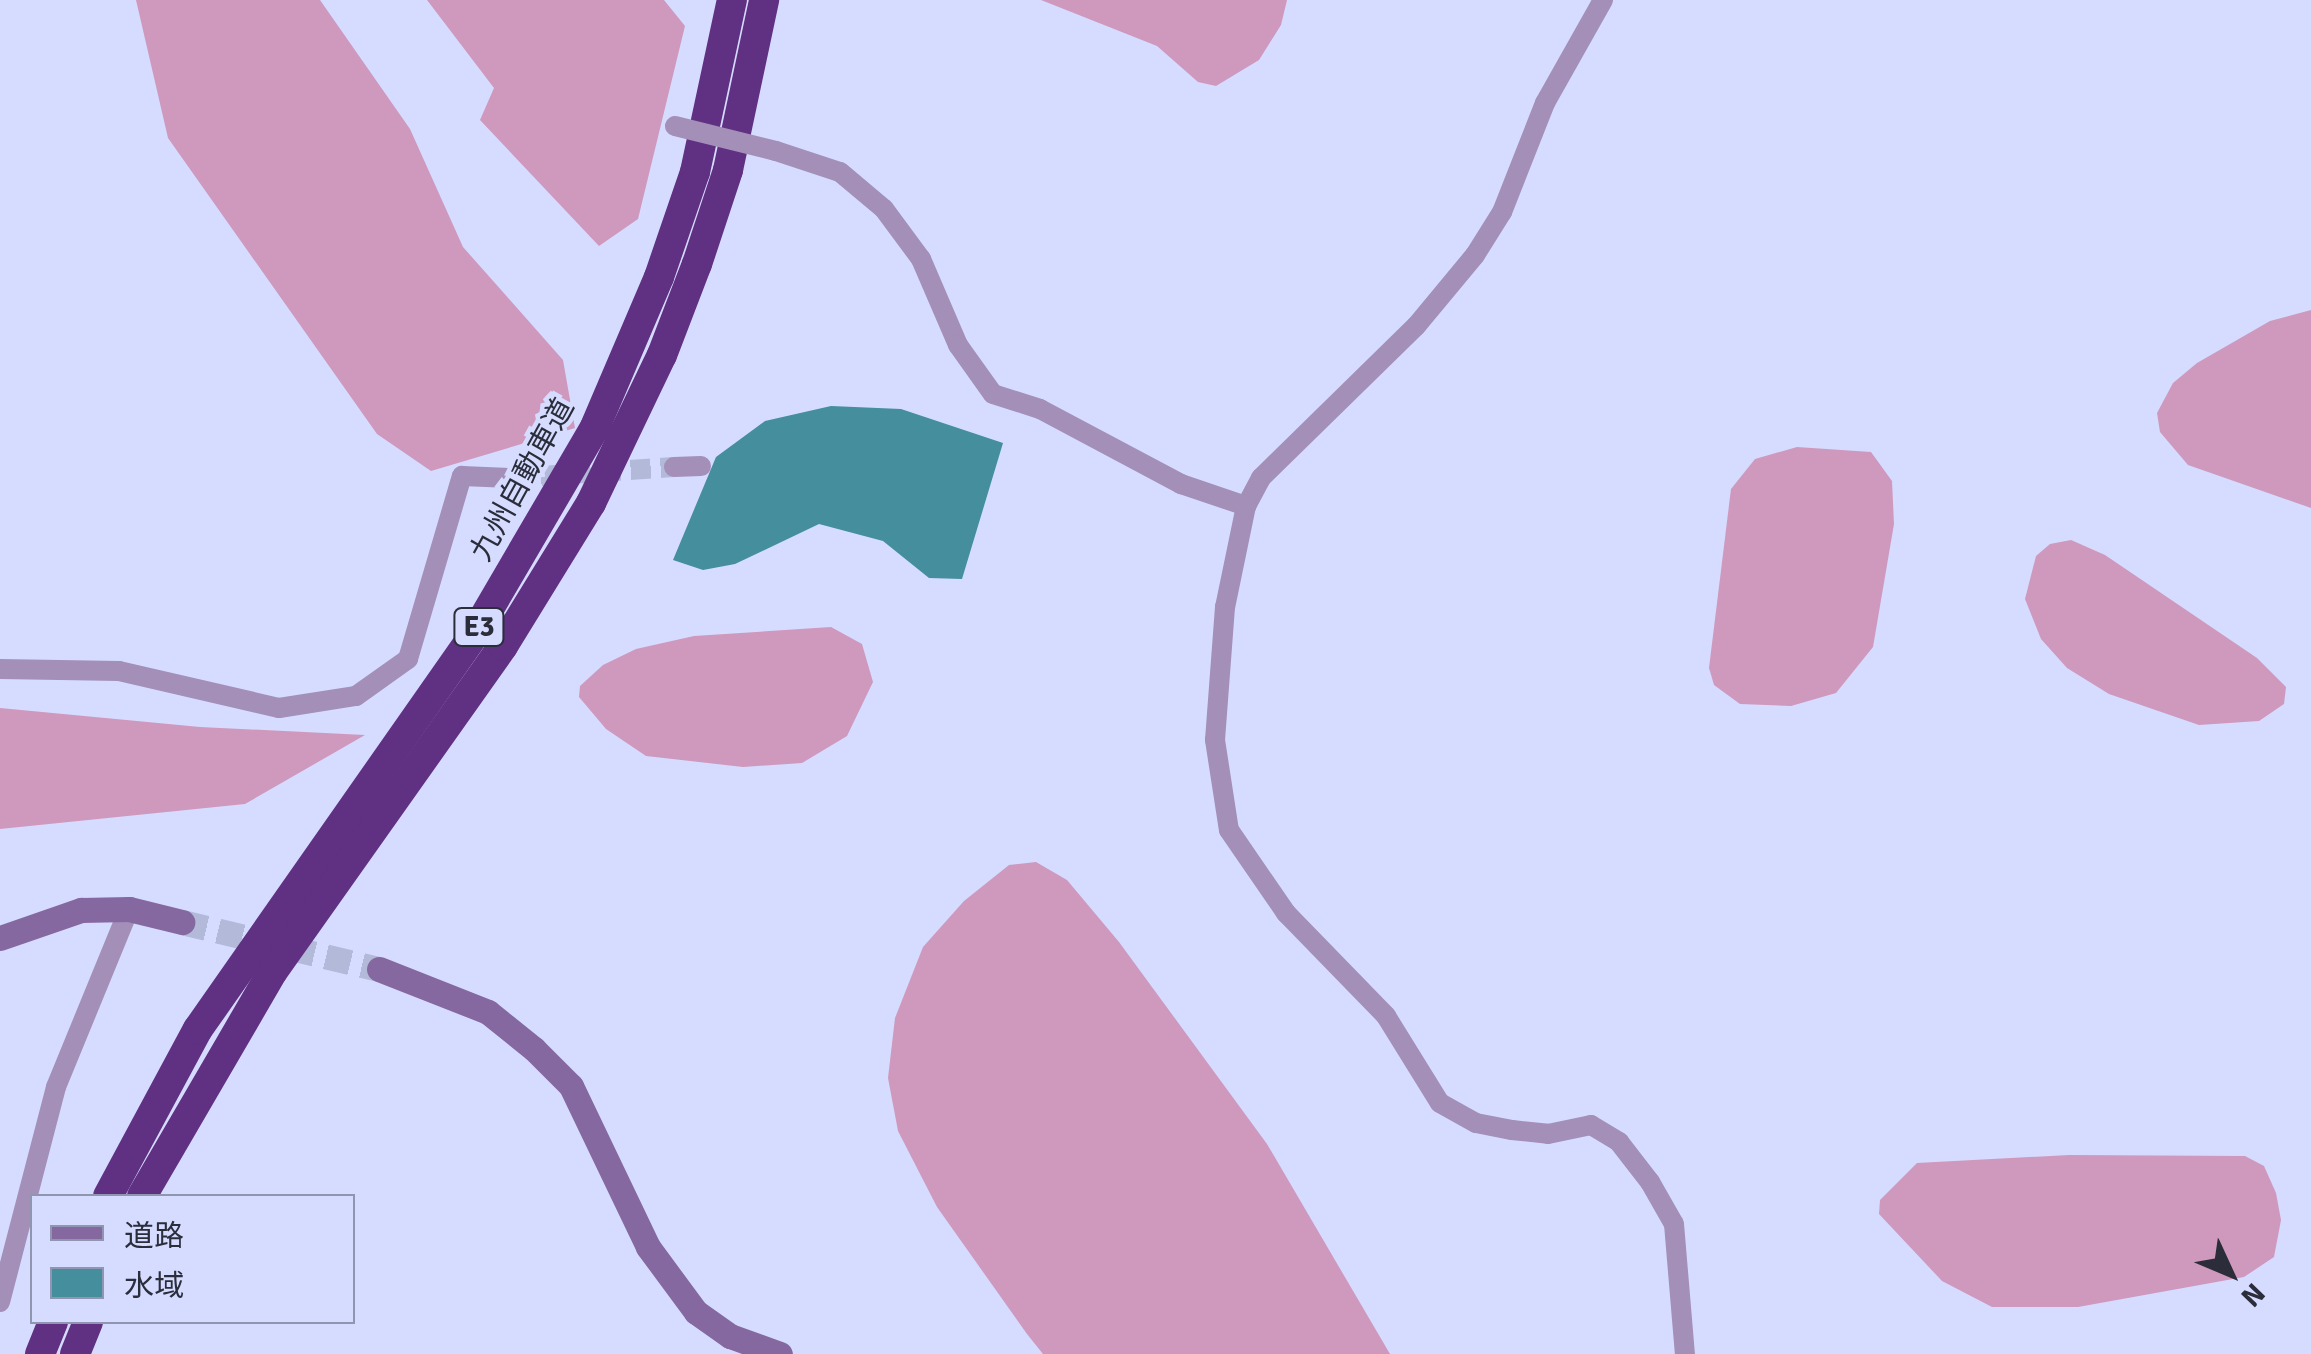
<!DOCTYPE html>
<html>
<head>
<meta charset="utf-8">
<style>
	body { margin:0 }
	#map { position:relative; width:2311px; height:1354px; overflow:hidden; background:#d5dcff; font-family:Signika,"Noto Sans JP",sans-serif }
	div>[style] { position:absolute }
	.forest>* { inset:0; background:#ce99bc }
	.water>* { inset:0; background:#448e9e }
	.street-tunnel>* { height:20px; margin-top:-10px; transform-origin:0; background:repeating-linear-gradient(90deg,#b3b9d8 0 20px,transparent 0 30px) }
	.secondary-tunnel>* { height:25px; margin-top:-12.5px; transform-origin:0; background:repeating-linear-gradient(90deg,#b3b9d8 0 25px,transparent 0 37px) }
	.street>* { height:20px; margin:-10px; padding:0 10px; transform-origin:10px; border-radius:10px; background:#a38fb7 }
	.secondary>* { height:25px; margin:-12.5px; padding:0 12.5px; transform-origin:12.5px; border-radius:12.5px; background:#8668a1 }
	.highway>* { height:30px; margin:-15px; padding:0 15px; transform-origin:15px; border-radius:15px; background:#603083 }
	.street-bridge>* { height:20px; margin:-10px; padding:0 10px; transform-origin:10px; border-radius:10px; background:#a38fb7 }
	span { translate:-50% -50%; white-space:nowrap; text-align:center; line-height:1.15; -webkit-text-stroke:9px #d5dcff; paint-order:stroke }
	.shield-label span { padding:2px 8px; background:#d5dcff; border:2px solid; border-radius:8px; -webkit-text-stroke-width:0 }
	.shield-label { font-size:28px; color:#2b2d3a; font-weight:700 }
	.street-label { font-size:30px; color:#2b2d3a }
	.legend { position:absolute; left:30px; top:1194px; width:325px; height:130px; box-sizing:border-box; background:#d5dcff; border:2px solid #9196b0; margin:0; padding:12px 18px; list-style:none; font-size:30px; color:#2b2d3a }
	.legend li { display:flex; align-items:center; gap:20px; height:50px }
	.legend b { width:50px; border:2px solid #9196b0 }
	.north { position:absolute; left:2181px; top:1224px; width:100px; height:100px; -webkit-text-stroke:8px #d5dcff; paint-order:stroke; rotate:134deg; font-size:28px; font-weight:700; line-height:40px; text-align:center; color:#2b2d3a }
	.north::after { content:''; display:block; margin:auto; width:35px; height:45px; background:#2b2d3a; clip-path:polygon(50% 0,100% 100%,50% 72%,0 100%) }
</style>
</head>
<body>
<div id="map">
	<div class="forest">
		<i style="clip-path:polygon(136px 0,320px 0,410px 129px,463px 247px,563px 360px,575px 428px,431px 471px,377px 434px,168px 138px)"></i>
		<i style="clip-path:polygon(427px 0,664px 0,685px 26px,638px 219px,599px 246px,480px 120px,494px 88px)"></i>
		<i style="clip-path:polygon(1041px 0,1287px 0,1281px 25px,1259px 60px,1216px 86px,1198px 82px,1157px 46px)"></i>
		<i style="clip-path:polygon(2311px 310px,2311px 508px,2188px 465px,2160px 432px,2157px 413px,2173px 383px,2197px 363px,2270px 321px)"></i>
		<i style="clip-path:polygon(1797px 447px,1871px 452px,1892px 481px,1894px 524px,1873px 647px,1836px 693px,1791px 706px,1740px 704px,1714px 685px,1709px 668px,1731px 489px,1755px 459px)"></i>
		<i style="clip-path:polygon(2071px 540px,2105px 555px,2257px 658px,2286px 687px,2284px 704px,2259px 721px,2199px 725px,2109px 694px,2067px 668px,2041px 639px,2025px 599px,2036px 556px,2050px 544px)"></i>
		<i style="clip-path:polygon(831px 627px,862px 644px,873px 682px,847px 736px,802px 763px,743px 767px,646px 756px,606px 729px,579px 697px,580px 686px,603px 665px,636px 649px,694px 636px)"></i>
		<i style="clip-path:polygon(0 708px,200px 727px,365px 735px,245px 804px,0 829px)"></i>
		<i style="clip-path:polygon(1036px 862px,1067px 880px,1119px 942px,1267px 1144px,1390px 1354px,1043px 1354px,1027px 1334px,937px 1207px,898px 1131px,888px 1078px,895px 1018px,923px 947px,964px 901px,1009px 865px)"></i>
		<i style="clip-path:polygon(2069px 1155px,2245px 1156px,2264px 1166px,2276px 1193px,2281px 1220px,2274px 1257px,2244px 1277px,2078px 1307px,1992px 1307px,1942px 1281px,1879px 1214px,1880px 1200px,1917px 1163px)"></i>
	</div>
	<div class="water">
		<i style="clip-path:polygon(831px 406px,901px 409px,1003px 443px,962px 579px,929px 578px,883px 541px,819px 524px,735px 564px,703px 570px,673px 560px,716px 457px,765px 421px)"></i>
	</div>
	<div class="street-tunnel">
		<i style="left:511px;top:478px;width:163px;rotate:-3.9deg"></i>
	</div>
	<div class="secondary-tunnel">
		<i style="left:182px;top:922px;width:203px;rotate:13.4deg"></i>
	</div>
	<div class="street">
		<i style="left:1603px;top:0;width:118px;rotate:119.4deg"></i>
		<i style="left:1545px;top:103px;width:117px;rotate:111.5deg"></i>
		<i style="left:1502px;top:212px;width:51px;rotate:122.1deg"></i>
		<i style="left:1475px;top:255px;width:92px;rotate:129.7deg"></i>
		<i style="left:1416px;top:326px;width:217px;rotate:135.6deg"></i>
		<i style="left:1261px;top:478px;width:32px;rotate:118deg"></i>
		<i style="left:1246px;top:506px;width:103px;rotate:101.7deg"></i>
		<i style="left:1225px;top:607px;width:133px;rotate:94.3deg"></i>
		<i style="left:1215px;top:740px;width:91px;rotate:81.2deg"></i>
		<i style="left:1229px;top:830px;width:101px;rotate:55.5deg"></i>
		<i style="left:1286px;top:913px;width:144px;rotate:45.8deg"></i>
		<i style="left:1386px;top:1016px;width:102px;rotate:58.2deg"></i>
		<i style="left:1440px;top:1103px;width:41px;rotate:29.1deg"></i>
		<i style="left:1476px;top:1123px;width:37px;rotate:11deg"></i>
		<i style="left:1512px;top:1130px;width:36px;rotate:6deg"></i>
		<i style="left:1548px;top:1134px;width:44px;rotate:-11.8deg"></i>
		<i style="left:1591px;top:1125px;width:33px;rotate:31deg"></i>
		<i style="left:1619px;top:1142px;width:51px;rotate:52.2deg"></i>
		<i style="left:1650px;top:1182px;width:48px;rotate:60.3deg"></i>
		<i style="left:1674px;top:1224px;width:130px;rotate:85.2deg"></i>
		<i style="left:776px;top:151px;width:67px;rotate:18.2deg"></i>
		<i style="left:840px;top:172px;width:57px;rotate:40.1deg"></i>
		<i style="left:884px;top:209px;width:62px;rotate:53.5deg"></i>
		<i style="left:921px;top:259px;width:94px;rotate:66.7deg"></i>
		<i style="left:958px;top:345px;width:60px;rotate:54.5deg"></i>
		<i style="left:993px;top:394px;width:49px;rotate:17.7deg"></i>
		<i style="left:1040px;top:409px;width:160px;rotate:28deg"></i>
		<i style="left:1181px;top:484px;width:69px;rotate:18.7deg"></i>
		<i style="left:674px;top:467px;width:27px;rotate:-2deg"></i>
		<i style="left:0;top:669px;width:119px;rotate:1deg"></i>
		<i style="left:119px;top:671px;width:164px;rotate:13deg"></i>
		<i style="left:279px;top:708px;width:78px;rotate:-8.9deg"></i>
		<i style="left:356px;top:696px;width:64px;rotate:-35.4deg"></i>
		<i style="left:408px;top:659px;width:191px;rotate:-73.6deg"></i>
		<i style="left:462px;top:476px;width:49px;rotate:2.3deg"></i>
		<i style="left:0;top:1302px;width:222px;rotate:-75.4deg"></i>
		<i style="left:56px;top:1087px;width:192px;rotate:-67.7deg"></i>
	</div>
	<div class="secondary">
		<i style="left:0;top:938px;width:86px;rotate:-19.1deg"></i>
		<i style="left:81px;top:910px;width:48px;rotate:-1.2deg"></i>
		<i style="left:129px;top:909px;width:55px;rotate:13.8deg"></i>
		<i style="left:379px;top:969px;width:117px;rotate:21.5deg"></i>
		<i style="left:488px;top:1012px;width:59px;rotate:38.8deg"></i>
		<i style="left:534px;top:1049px;width:52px;rotate:45deg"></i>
		<i style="left:571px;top:1086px;width:178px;rotate:64.4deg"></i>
		<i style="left:648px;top:1247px;width:81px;rotate:53.6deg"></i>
		<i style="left:696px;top:1312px;width:42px;rotate:35.2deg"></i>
		<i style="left:730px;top:1336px;width:53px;rotate:19.8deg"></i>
	</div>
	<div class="highway">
		<i style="left:108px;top:1196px;width:190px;rotate:-61.7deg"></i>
		<i style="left:198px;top:1029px;width:480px;rotate:-55deg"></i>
		<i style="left:473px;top:636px;width:242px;rotate:-59.7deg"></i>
		<i style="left:595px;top:427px;width:163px;rotate:-66.9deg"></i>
		<i style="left:659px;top:277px;width:111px;rotate:-71.1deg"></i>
		<i style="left:695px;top:172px;width:176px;rotate:-77.9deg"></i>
		<i style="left:142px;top:1196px;width:260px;rotate:-59.8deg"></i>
		<i style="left:273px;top:971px;width:398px;rotate:-54.7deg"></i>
		<i style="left:503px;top:646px;width:168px;rotate:-58.4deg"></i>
		<i style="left:591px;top:503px;width:164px;rotate:-64.4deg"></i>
		<i style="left:662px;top:355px;width:97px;rotate:-69deg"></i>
		<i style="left:697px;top:264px;width:99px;rotate:-71.7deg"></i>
		<i style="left:728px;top:170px;width:174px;rotate:-78deg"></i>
		<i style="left:40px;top:1354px;width:35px;rotate:-68deg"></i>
		<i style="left:75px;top:1354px;width:35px;rotate:-68deg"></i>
	</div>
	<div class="street-bridge">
		<i style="left:675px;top:126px;width:104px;rotate:13.9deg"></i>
	</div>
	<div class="shield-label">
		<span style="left:479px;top:627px">E3</span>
	</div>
	<div class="street-label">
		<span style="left:523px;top:480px;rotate:-61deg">九州自動車道</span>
	</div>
	<ul class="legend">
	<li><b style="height:12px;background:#8668a1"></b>道路</li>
	<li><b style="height:28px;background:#448e9e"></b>水域</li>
	</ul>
	<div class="north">N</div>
</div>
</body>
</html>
